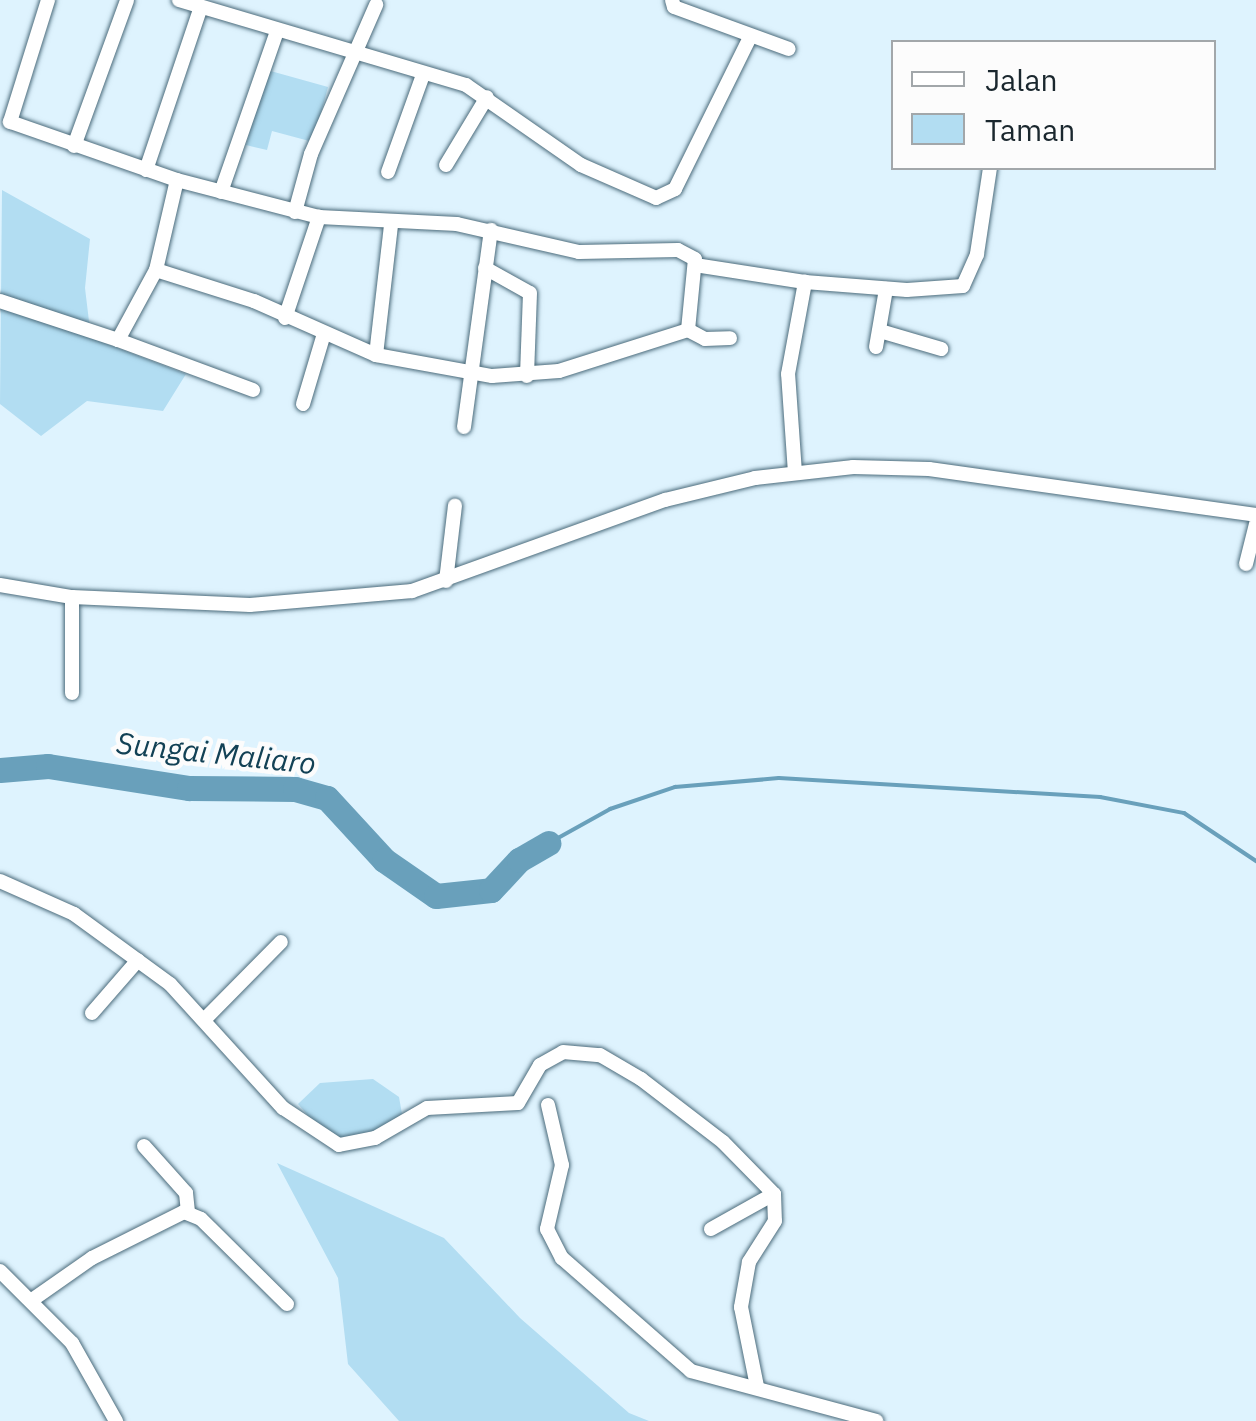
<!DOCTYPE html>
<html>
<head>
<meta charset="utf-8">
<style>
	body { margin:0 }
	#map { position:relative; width:1256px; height:1421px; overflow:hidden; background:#def3fe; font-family:"IBM Plex Sans",sans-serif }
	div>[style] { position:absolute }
	.green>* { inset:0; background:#b2ddf2 }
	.stream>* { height:4px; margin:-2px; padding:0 2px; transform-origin:2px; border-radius:2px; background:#69a0bb }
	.river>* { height:25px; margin:-12.5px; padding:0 12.5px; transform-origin:12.5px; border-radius:12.5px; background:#69a0bb }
	.roads { filter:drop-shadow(0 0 2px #4b6b7b) drop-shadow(0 0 2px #4b6b7b) }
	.street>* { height:14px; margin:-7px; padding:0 7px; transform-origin:7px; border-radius:7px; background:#fff }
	span { translate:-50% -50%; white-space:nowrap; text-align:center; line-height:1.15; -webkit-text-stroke:9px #fcfcfc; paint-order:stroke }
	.water-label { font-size:30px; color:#124155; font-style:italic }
	.legend { position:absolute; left:891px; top:40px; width:325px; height:130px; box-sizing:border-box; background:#fcfcfc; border:2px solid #a2a7aa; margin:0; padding:12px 18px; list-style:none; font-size:30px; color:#1a272e }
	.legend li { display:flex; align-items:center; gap:20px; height:50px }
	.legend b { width:50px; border:2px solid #a2a7aa }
</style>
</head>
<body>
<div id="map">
	<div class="green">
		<i style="clip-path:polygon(267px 70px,328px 87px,313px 142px,272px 131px,267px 150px,246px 145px)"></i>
		<i style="clip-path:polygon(2px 190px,90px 239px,85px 288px,91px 338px,186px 374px,163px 411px,87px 401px,41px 436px,0 404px)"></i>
		<i style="clip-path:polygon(373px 1079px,399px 1097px,402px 1114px,372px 1135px,347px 1141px,318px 1127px,298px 1104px,320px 1083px)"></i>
		<i style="clip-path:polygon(277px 1163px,444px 1238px,520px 1318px,629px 1413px,649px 1421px,399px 1421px,348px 1364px,338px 1278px)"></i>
	</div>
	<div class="stream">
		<i style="left:549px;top:843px;width:70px;rotate:-29.1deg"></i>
		<i style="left:610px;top:809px;width:69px;rotate:-18.7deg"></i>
		<i style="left:675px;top:787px;width:104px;rotate:-4.9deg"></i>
		<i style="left:779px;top:778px;width:322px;rotate:3.4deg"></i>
		<i style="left:1100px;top:797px;width:86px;rotate:10.8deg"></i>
		<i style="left:1184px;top:813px;width:87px;rotate:33.7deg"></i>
	</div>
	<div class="river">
		<i style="left:0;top:770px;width:48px;rotate:-4.8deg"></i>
		<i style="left:48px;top:766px;width:143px;rotate:8.9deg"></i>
		<i style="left:189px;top:788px;width:106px;rotate:0.5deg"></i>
		<i style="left:295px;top:789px;width:33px;rotate:16deg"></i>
		<i style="left:327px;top:798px;width:84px;rotate:47.4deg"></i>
		<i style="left:384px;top:860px;width:63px;rotate:34.7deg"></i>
		<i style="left:436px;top:896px;width:55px;rotate:-6.2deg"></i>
		<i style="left:491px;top:890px;width:41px;rotate:-47deg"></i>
		<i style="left:519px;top:860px;width:34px;rotate:-30deg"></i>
	</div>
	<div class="roads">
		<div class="street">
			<i style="left:179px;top:0;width:299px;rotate:16.5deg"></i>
			<i style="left:466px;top:85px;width:140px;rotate:34.8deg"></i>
			<i style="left:581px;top:165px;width:82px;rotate:23.7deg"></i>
			<i style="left:656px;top:198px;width:21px;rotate:-25deg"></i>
			<i style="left:675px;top:189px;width:169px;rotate:-63.7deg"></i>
			<i style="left:672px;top:0;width:7px;rotate:74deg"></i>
			<i style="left:674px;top:7px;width:122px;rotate:20.1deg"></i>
			<i style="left:74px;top:146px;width:155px;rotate:-70deg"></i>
			<i style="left:446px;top:165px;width:79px;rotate:-58.9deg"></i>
			<i style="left:146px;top:170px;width:172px;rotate:-71.4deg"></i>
			<i style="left:388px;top:172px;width:103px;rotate:-70.2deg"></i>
			<i style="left:221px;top:192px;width:170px;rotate:-70.8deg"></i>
			<i style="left:295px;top:212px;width:60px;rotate:-74.6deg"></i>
			<i style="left:311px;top:154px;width:163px;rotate:-66.4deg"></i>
			<i style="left:695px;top:265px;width:111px;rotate:8.8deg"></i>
			<i style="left:485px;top:268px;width:51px;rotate:29.1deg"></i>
			<i style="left:530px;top:293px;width:83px;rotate:92.1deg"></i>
			<i style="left:156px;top:270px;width:103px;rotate:17.6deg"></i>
			<i style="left:254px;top:301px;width:133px;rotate:23.9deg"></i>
			<i style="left:376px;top:355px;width:118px;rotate:10.3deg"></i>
			<i style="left:492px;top:376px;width:67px;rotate:-4.3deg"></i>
			<i style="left:559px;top:371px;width:135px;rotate:-17.6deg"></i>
			<i style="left:688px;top:330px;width:71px;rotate:-84.4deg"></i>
			<i style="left:695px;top:259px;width:19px;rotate:-152deg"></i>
			<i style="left:678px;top:250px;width:99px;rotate:178.8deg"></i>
			<i style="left:579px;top:252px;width:125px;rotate:-167.1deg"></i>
			<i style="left:457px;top:224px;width:138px;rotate:-177.1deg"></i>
			<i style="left:319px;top:217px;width:147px;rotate:-165.4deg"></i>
			<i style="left:0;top:301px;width:124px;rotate:18.3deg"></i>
			<i style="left:118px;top:340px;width:80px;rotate:-61.5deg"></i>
			<i style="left:156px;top:270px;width:92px;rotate:-76.9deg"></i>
			<i style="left:177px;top:180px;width:177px;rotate:-160.8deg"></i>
			<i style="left:10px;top:122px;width:128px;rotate:-72.7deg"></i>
			<i style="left:285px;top:318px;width:107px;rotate:-71.4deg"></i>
			<i style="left:688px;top:330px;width:19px;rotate:28deg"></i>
			<i style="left:705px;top:339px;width:25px;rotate:-2deg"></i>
			<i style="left:880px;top:331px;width:64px;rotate:16.4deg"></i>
			<i style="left:118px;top:340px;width:144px;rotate:20.3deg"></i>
			<i style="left:876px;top:347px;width:59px;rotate:-80.2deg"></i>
			<i style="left:376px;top:355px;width:131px;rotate:-83.4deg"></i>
			<i style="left:303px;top:404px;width:70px;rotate:-73.4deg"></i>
			<i style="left:464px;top:427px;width:199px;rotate:-82.2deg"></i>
			<i style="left:795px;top:473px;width:99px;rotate:-94deg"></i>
			<i style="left:788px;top:374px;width:94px;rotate:-79.5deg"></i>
			<i style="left:805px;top:282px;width:102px;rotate:4.5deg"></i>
			<i style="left:907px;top:290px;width:56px;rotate:-4.1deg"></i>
			<i style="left:963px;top:286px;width:35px;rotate:-66deg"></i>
			<i style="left:977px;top:254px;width:87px;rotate:-81.4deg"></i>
			<i style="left:1246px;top:564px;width:41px;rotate:-76deg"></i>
			<i style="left:446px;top:581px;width:76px;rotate:-83.2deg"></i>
			<i style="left:0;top:585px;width:73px;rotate:9.5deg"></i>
			<i style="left:72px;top:597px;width:178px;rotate:2.6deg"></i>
			<i style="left:250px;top:605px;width:163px;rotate:-4.9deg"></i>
			<i style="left:412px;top:591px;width:269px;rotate:-19.8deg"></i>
			<i style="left:665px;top:500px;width:93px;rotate:-13.7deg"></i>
			<i style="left:755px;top:478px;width:99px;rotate:-6.4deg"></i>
			<i style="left:853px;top:467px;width:76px;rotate:1.5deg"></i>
			<i style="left:929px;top:469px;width:330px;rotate:8deg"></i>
			<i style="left:72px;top:693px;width:96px;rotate:-90deg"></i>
			<i style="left:0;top:881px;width:81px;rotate:24deg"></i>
			<i style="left:74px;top:914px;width:119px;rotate:36.1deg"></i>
			<i style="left:170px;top:984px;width:168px;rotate:47.7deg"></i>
			<i style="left:283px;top:1108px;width:67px;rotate:33.5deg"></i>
			<i style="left:339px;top:1145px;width:37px;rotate:-11deg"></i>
			<i style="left:375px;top:1138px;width:60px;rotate:-30deg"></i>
			<i style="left:427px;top:1108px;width:91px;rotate:-3.1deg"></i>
			<i style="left:518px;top:1103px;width:44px;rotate:-59.9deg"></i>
			<i style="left:540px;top:1065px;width:26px;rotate:-29deg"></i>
			<i style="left:563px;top:1052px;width:37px;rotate:5deg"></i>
			<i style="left:600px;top:1055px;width:48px;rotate:30.3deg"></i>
			<i style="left:641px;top:1079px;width:103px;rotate:37.5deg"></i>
			<i style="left:723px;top:1142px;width:73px;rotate:45.6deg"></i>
			<i style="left:774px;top:1194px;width:27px;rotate:88deg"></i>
			<i style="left:775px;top:1221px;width:49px;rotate:122.4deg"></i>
			<i style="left:749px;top:1262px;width:46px;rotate:100.1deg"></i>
			<i style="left:741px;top:1307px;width:81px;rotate:78.6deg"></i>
			<i style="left:92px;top:1013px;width:70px;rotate:-49deg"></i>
			<i style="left:205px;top:1019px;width:108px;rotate:-45.4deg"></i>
			<i style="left:548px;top:1105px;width:62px;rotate:76.9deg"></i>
			<i style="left:562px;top:1165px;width:66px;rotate:103.2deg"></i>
			<i style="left:547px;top:1229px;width:33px;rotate:63deg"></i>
			<i style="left:562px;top:1258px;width:171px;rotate:41.2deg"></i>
			<i style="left:691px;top:1371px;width:192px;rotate:15.1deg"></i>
			<i style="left:144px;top:1146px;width:63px;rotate:48.2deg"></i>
			<i style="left:186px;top:1193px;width:19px;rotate:84deg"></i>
			<i style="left:711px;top:1229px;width:72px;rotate:-29.1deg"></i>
			<i style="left:0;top:1271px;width:102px;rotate:45deg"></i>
			<i style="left:72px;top:1343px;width:90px;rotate:60.6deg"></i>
			<i style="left:32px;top:1300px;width:73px;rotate:-35deg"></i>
			<i style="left:92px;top:1258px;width:103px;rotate:-26.6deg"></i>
			<i style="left:184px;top:1212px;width:18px;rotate:22deg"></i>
			<i style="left:201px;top:1219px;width:121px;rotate:44.7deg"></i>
		</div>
	</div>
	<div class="water-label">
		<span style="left:216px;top:753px;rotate:6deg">Sungai Maliaro</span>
	</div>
	<ul class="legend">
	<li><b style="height:12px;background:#fff"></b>Jalan</li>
	<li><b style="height:28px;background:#b2ddf2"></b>Taman</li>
	</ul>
</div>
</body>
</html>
